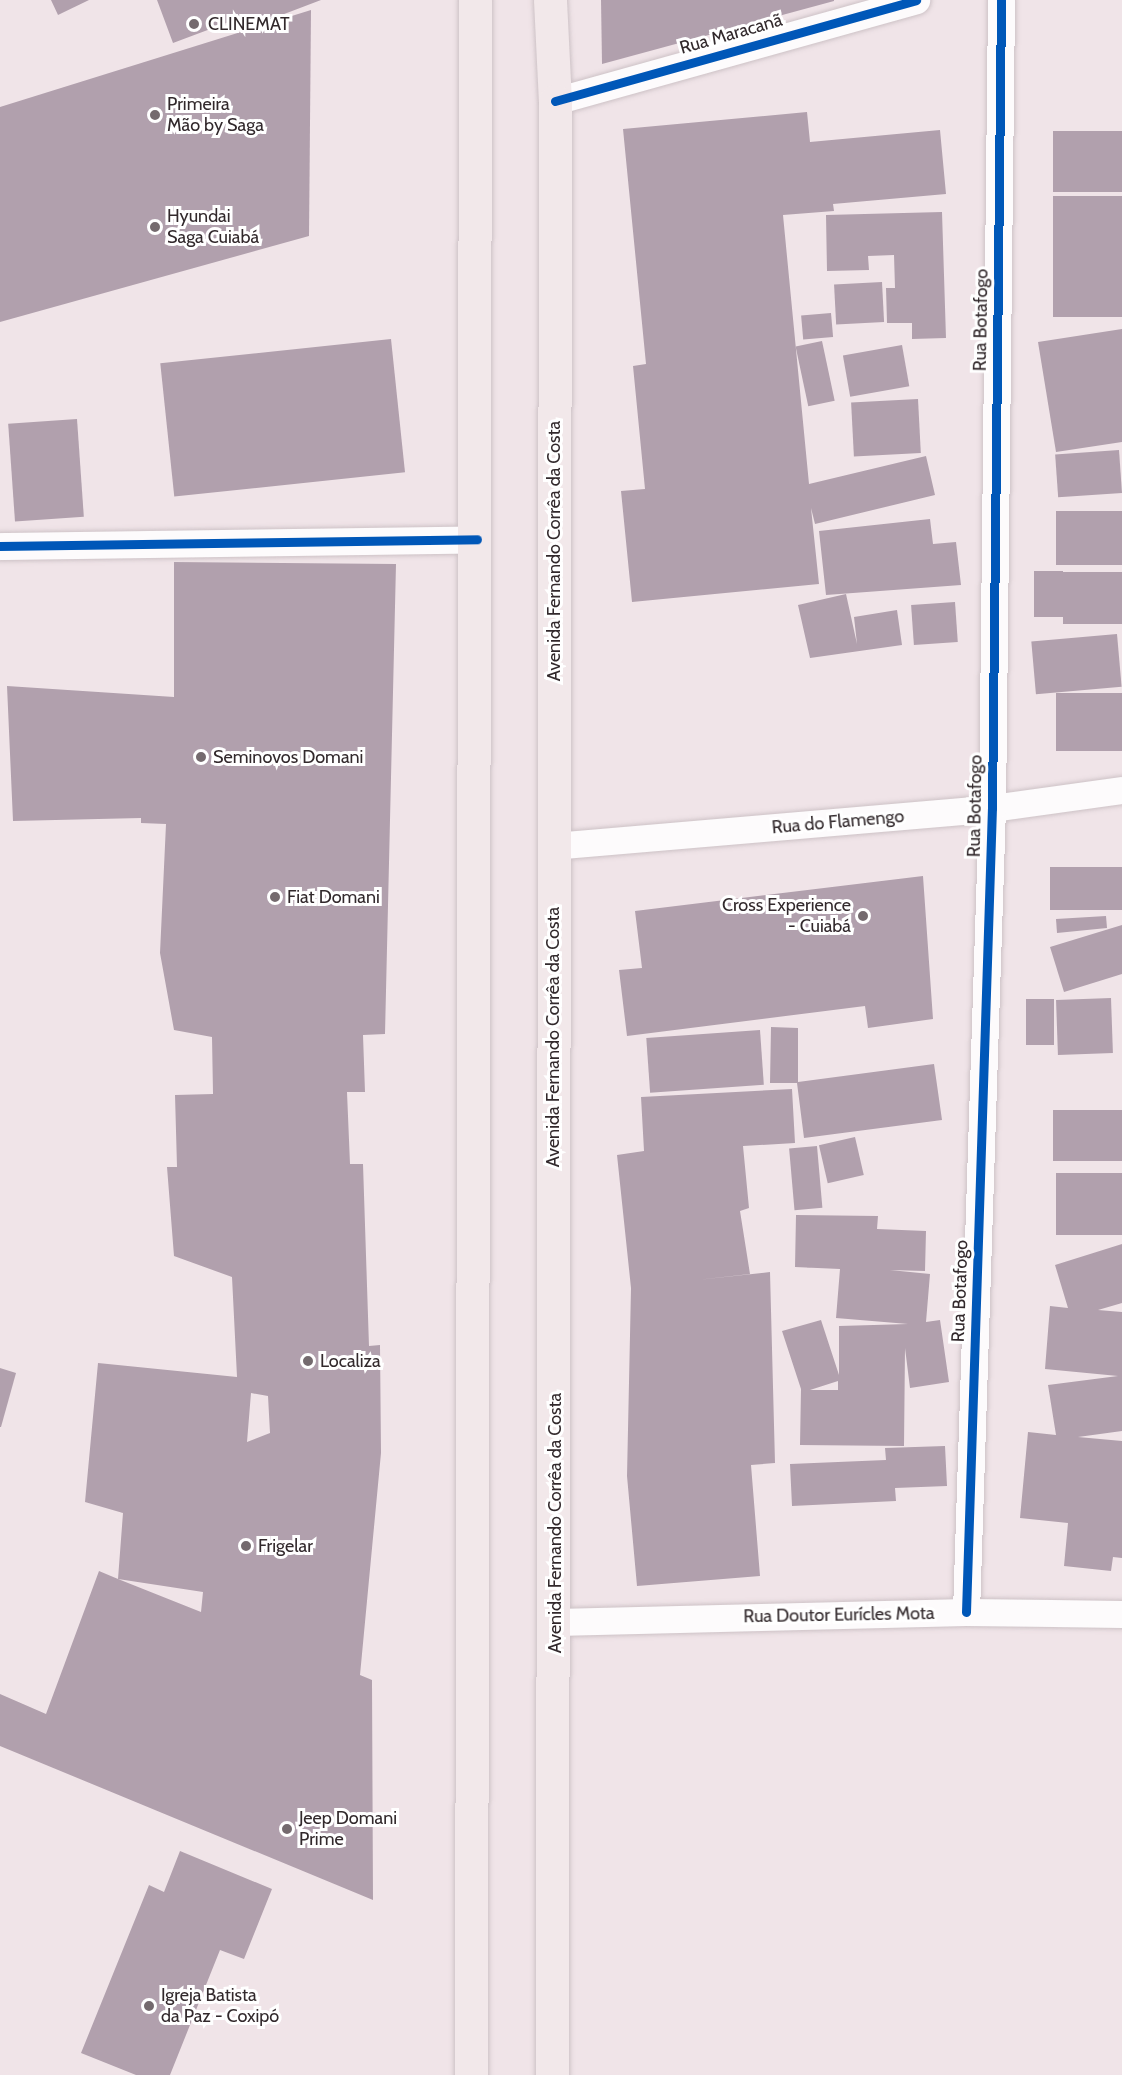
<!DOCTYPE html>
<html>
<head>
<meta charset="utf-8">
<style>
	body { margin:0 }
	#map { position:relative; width:1122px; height:2075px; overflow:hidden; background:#f0e4e8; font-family:Cabin,sans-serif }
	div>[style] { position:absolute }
	.building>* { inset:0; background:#b1a0ad; transform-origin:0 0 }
	.roads { filter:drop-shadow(0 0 2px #cdc2c6) drop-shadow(0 0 2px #cdc2c6) }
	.street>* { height:27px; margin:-13.5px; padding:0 13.5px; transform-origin:13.5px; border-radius:13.5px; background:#fdfbfc }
	.primary>* { height:33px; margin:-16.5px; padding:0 16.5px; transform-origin:16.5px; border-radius:16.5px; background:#f2e8ea }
	.cycleway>* { height:9px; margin:-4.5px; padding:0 4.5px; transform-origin:4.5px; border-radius:4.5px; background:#0057b8 }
	.dots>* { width:16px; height:16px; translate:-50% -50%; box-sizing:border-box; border:3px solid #fff; border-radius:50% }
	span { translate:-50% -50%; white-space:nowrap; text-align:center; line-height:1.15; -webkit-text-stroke:6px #fff; paint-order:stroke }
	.poi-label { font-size:18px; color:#32292c }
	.left { translate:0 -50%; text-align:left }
	.right { translate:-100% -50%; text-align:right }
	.street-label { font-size:18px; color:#32292c }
</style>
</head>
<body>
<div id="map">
	<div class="building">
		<i style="clip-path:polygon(51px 0,89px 0,58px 15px)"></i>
		<i style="clip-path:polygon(157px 0,321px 0,242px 30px,237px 19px,173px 43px)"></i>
		<i style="clip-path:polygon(601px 0,834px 0,834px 1px,602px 64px)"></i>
		<i style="clip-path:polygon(311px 10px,309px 236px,0 322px,0 107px)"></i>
		<i style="clip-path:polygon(807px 112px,810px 142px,940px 130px,946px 194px,833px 204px,834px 211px,783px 215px,809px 484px,926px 456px,935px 495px,815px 524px,811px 508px,819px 584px,632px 602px,621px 491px,645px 489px,633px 366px,646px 364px,623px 129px)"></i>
		<i style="left:1122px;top:131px;width:61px;height:69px;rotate:90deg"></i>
		<i style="left:1122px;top:196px;width:121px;height:69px;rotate:90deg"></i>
		<i style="clip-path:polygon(942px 212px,946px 338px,912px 339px,912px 323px,887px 323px,886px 288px,895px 288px,894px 255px,868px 256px,869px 270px,827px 271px,826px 215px)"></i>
		<i style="left:882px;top:282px;width:40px;height:48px;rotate:87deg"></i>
		<i style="left:831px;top:313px;width:24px;height:30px;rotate:85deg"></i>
		<i style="clip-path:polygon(1122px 329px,1122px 442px,1056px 452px,1038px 342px)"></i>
		<i style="left:391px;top:339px;width:134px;height:232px;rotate:84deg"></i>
		<i style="left:822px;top:341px;width:61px;height:27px;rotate:78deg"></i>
		<i style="left:902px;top:345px;width:42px;height:60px;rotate:80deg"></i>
		<i style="left:918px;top:399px;width:54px;height:67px;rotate:87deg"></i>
		<i style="left:77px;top:419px;width:98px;height:69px;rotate:86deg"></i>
		<i style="left:1119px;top:450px;width:43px;height:64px;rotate:86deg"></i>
		<i style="left:1122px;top:511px;width:54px;height:66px;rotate:90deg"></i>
		<i style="clip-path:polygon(930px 519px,933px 544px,956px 542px,961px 585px,826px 595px,819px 531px)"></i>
		<i style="clip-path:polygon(evenodd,174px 562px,396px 564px,385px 1034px,363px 1035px,365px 1092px,347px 1092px,350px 1164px,363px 1164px,369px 1346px,380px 1345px,381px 1453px,360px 1675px,372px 1680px,373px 1900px,0 1746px,0 1694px,46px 1714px,99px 1571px,118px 1579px,123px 1513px,85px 1502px,98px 1363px,237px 1377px,232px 1277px,174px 1256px,167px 1167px,177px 1167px,175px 1095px,213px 1094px,212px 1037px,174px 1030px,160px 953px,166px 824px,141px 823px,141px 818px,13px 821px,7px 686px,174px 697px,174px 562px,251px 1393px,268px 1396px,270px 1433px,247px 1442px,251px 1393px,174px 562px,118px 1579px,203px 1592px,201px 1612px,118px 1579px)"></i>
		<i style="left:1063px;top:571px;width:46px;height:29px;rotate:90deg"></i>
		<i style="left:1122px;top:572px;width:52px;height:59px;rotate:90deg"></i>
		<i style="clip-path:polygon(846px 594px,857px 644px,854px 617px,897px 610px,902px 645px,810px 658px,798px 605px)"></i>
		<i style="left:955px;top:602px;width:40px;height:44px;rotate:86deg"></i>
		<i style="left:1117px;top:634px;width:53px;height:86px;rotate:85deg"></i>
		<i style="left:1122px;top:693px;width:58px;height:66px;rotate:90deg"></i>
		<i style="left:1122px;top:867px;width:43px;height:72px;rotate:90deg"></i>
		<i style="clip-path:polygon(923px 876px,933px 1019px,868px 1028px,865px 1006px,627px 1036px,619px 970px,642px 968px,635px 911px)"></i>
		<i style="clip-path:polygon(1106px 916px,1107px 928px,1057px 933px,1056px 919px)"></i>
		<i style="clip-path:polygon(1122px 925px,1122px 974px,1064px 992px,1050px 947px)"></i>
		<i style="left:1111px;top:998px;width:55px;height:55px;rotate:88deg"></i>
		<i style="left:1026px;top:999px;width:28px;height:46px"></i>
		<i style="clip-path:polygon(771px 1027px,798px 1028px,798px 1082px,934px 1064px,942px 1120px,804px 1138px,797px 1083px,770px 1083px)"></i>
		<i style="left:760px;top:1030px;width:55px;height:114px;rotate:86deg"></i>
		<i style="clip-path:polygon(792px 1089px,795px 1143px,743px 1146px,749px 1208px,740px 1211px,750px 1274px,697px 1280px,770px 1272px,775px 1463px,751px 1465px,760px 1576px,637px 1586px,627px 1476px,631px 1288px,617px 1155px,644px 1151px,641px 1097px)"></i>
		<i style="left:1122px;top:1110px;width:51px;height:69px;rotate:90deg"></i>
		<i style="left:855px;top:1137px;width:39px;height:37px;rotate:77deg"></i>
		<i style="left:817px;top:1146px;width:62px;height:28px;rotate:85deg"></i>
		<i style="left:1122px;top:1173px;width:62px;height:66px;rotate:90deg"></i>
		<i style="clip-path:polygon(evenodd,796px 1215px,878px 1216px,877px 1229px,926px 1231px,925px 1271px,890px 1270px,930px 1274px,926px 1322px,940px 1320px,949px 1382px,910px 1388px,905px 1348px,904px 1446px,800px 1445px,801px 1389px,782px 1331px,821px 1320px,839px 1375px,839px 1326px,908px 1324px,836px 1318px,840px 1269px,795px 1267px,796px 1215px,838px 1381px,838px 1390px,810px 1390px,838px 1381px)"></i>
		<i style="clip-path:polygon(1122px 1244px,1122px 1303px,1098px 1310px,1122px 1312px,1122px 1431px,1078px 1437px,1122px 1441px,1122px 1558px,1113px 1557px,1111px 1571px,1064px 1566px,1068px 1523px,1020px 1518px,1028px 1432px,1056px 1435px,1048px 1385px,1118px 1376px,1045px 1369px,1050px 1306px,1068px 1308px,1055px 1265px)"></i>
		<i style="clip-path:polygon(0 1368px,16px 1373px,1px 1427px,0 1427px)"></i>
		<i style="clip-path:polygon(945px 1446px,947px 1486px,895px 1488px,896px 1501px,792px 1506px,790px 1464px,886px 1460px,885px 1448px)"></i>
		<i style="clip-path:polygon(180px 1851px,272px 1889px,244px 1959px,220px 1950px,170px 2075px,136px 2075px,81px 2053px,149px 1885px,164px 1892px)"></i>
	</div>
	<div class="roads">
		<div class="street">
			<i style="left:555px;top:101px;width:375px;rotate:-15.6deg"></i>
			<i style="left:0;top:546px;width:477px;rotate:-0.8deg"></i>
			<i style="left:553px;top:846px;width:441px;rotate:-4.9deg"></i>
			<i style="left:992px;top:808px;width:131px;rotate:-7.9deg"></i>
			<i style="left:966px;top:1612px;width:804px;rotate:-88.15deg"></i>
			<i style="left:992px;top:808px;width:808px;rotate:-89.36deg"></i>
			<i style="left:556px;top:1622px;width:410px;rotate:-1.4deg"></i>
			<i style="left:966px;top:1612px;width:156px;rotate:0.7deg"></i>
		</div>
		<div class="primary">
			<i style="left:550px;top:0;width:101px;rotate:87.2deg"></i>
			<i style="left:555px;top:101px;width:1974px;rotate:90.09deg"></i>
			<i style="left:471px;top:2075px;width:2075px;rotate:-89.89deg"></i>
		</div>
	</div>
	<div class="cycleway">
		<i style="left:555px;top:101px;width:375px;rotate:-15.6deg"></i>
		<i style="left:0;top:546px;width:477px;rotate:-0.8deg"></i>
		<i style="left:966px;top:1612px;width:804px;rotate:-88.15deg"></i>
		<i style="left:992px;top:808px;width:808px;rotate:-89.36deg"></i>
	</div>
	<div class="dots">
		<i style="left:194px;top:24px;background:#746a6e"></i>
		<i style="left:155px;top:115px;background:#746a6e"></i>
		<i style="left:155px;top:227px;background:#746a6e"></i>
		<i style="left:201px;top:757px;background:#746a6e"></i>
		<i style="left:275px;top:897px;background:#746a6e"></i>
		<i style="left:863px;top:916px;background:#746a6e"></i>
		<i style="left:308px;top:1361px;background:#746a6e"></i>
		<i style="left:246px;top:1546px;background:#746a6e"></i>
		<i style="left:287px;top:1829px;background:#746a6e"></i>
		<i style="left:149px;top:2006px;background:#746a6e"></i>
	</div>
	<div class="poi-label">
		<span class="left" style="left:208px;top:24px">CLINEMAT</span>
		<span class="left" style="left:167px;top:115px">Primeira<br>Mão by Saga</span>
		<span class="left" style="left:167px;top:227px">Hyundai<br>Saga Cuiabá</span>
		<span class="left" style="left:213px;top:757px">Seminovos Domani</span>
		<span class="left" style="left:287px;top:897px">Fiat Domani</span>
		<span class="right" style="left:851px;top:916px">Cross Experience<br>- Cuiabá</span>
		<span class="left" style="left:320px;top:1361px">Localiza</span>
		<span class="left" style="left:258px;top:1546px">Frigelar</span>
		<span class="left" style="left:299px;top:1829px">Jeep Domani<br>Prime</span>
		<span class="left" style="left:161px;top:2006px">Igreja Batista<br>da Paz - Coxipó</span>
	</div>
	<div class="street-label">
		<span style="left:731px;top:34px;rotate:-16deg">Rua Maracanã</span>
		<span style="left:981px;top:320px;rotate:-89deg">Rua Botafogo</span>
		<span style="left:554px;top:551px;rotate:-90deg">Avenida Fernando Corrêa da Costa</span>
		<span style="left:975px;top:806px;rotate:-89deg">Rua Botafogo</span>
		<span style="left:838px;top:822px;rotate:-5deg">Rua do Flamengo</span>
		<span style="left:553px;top:1037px;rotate:-90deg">Avenida Fernando Corrêa da Costa</span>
		<span style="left:960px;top:1291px;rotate:-88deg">Rua Botafogo</span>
		<span style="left:555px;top:1523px;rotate:-90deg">Avenida Fernando Corrêa da Costa</span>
		<span style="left:839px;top:1615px;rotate:-1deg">Rua Doutor Eurícles Mota</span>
	</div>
</div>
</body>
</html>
